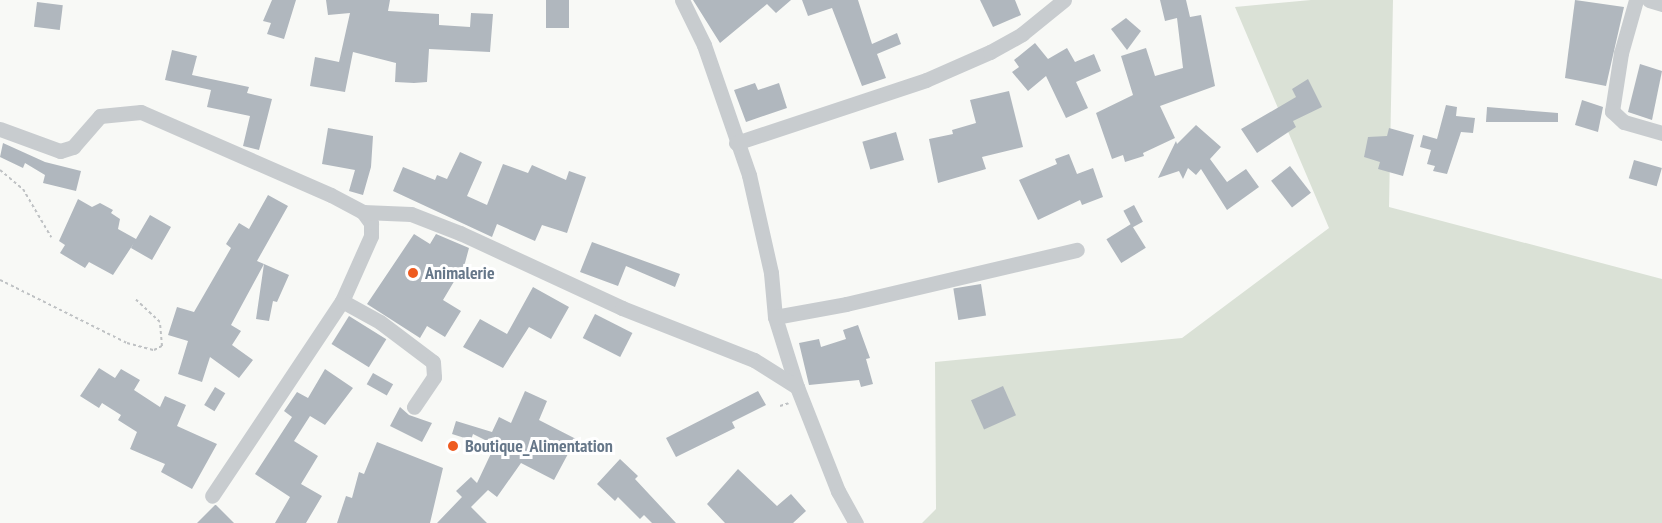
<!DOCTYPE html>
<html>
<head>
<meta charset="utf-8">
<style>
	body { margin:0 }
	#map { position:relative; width:1662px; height:523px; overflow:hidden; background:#f8f9f6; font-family:"PT Sans Narrow",sans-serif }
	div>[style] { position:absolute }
	.green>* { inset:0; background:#dae1d6 }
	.building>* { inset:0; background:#b0b7be; transform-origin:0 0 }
	.path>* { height:2px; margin-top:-1px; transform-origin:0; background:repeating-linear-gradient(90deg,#bfc2c4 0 3px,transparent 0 6px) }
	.minor>* { height:15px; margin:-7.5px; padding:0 7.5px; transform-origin:7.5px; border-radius:7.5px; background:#c8cccf }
	.dots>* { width:16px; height:16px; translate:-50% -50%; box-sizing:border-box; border:3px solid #fff; border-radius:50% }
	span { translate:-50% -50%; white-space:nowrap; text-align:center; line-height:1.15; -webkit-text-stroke:6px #fff; paint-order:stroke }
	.poi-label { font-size:18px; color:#667789; font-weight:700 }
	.left { translate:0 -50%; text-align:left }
</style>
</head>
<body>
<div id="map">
	<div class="green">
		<i style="clip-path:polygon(1311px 0,1393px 0,1389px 207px,1662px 279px,1662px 523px,922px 523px,936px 509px,935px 362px,1182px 338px,1329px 228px,1235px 7px)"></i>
	</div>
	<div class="building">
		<i style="clip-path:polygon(272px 0,296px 0,284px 39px,267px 34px,271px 23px,263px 21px)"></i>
		<i style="clip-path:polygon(326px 0,390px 0,388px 11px,439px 14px,439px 25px,470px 27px,471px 13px,493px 14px,490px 52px,429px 49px,427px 82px,414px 83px,395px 82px,396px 63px,353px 52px,345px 92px,310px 86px,315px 57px,339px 62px,350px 13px,328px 15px)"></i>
		<i style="left:546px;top:0;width:23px;height:28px"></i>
		<i style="clip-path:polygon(693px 0,791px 0,776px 13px,767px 4px,720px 43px)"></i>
		<i style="clip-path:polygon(802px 0,858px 0,872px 44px,897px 33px,901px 44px,877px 54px,886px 78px,862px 86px,832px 8px,808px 16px)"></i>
		<i style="clip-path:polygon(980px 0,1015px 0,1021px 15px,993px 27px)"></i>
		<i style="clip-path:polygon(1160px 0,1186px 0,1190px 17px,1201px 15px,1215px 86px,1160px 106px,1175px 138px,1143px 153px,1144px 156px,1125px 162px,1123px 155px,1112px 159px,1096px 113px,1133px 95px,1121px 56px,1146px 48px,1155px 76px,1183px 68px,1177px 18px,1165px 21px)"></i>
		<i style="clip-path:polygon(1575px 0,1624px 7px,1606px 86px,1565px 78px)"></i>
		<i style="left:37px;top:2px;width:26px;height:25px;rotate:7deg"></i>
		<i style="clip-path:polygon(1126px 18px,1141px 31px,1127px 50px,1111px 29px)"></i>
		<i style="clip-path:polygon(1035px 43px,1048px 59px,1067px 48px,1075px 62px,1094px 54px,1101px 71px,1076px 82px,1088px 108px,1066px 118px,1046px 76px,1028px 91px,1012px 72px,1019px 67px,1014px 60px)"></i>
		<i style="clip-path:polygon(172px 50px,197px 56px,192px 75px,249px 87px,247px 93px,272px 99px,259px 150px,243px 146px,250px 116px,207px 107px,211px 90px,165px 80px)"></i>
		<i style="clip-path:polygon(1640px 64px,1662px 71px,1652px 120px,1628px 112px)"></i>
		<i style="clip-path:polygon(1308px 79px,1322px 107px,1293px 121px,1296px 127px,1257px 153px,1241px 129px,1296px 97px,1292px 89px)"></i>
		<i style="clip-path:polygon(755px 83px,758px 90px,779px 83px,787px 108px,746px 122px,734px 90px)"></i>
		<i style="clip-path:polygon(1009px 91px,1023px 147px,982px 157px,986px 169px,938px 183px,929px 139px,953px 134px,952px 130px,976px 123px,970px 100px)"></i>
		<i style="clip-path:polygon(1582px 100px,1603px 107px,1598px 132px,1575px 125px)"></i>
		<i style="clip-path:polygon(1446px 105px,1457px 107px,1456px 116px,1475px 118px,1473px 133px,1461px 132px,1447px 174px,1433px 171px,1435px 166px,1427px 164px,1431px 150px,1420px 147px,1423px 135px,1437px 139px)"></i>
		<i style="clip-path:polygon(1487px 107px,1558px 113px,1558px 122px,1486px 122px)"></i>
		<i style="clip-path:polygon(1196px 125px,1221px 147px,1210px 159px,1227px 182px,1246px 169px,1259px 187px,1227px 210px,1201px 169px,1196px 175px,1188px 168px,1183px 179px,1179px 171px,1158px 178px,1176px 141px,1177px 144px)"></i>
		<i style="clip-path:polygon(328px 128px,373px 136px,371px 167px,363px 195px,349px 191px,355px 170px,322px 164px)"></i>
		<i style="clip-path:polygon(1389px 128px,1414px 135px,1403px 176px,1378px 169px,1380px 162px,1364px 157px,1368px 137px,1387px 136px)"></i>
		<i style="left:896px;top:132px;width:29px;height:35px;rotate:74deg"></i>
		<i style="clip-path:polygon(3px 143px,45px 162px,81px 171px,76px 191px,43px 183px,45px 175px,25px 163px,23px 168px,0 157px)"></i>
		<i style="clip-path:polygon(460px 152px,482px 162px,467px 196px,487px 205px,503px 164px,528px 173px,532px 165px,566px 180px,569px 171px,586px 177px,567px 233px,542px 225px,535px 241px,497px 224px,492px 237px,393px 191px,403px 167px,435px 180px,437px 175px,447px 179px)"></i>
		<i style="clip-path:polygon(1069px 154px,1077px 174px,1093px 168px,1103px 197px,1082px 205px,1080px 200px,1038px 220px,1019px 180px,1057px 164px,1055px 159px)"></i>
		<i style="left:1634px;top:160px;width:29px;height:19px;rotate:16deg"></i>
		<i style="left:1290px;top:166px;width:34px;height:24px;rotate:52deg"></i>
		<i style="clip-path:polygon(268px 195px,288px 206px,257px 261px,264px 264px,231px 325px,241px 331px,232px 345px,253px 360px,239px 378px,210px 357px,202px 382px,178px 374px,188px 341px,168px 335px,177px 307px,194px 312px,231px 248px,226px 244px,239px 223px,249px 229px)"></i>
		<i style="clip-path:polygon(78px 199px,92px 207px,100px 203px,113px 210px,111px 213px,120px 219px,118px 229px,136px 239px,150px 215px,171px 227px,152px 260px,131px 248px,134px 243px,113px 275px,89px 262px,85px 268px,60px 253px,65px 245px,59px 241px)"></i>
		<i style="left:1134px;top:205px;width:19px;height:12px;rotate:62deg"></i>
		<i style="left:1131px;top:224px;width:28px;height:29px;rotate:58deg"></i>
		<i style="clip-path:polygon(414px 234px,430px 244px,436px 234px,469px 248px,465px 263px,443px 300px,461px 311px,445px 337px,427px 326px,420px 338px,367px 304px)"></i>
		<i style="clip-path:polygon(592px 242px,680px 274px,675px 287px,626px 266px,618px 286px,580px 272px)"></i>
		<i style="clip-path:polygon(264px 264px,289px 275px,277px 302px,273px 301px,269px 321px,256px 319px)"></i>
		<i style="left:981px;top:284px;width:32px;height:28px;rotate:81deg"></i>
		<i style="clip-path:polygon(533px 287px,569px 307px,551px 339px,529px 327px,503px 368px,463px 347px,480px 319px,507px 334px)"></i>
		<i style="left:595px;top:314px;width:42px;height:27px;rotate:27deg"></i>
		<i style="left:349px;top:316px;width:44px;height:33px;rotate:32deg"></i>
		<i style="clip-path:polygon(858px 325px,870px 358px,866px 359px,873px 384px,861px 387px,859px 380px,809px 385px,799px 343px,819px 339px,821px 347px,846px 339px,843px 330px)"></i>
		<i style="clip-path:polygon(99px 368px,115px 378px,121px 369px,140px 380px,134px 390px,160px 407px,165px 396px,186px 405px,177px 426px,217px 444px,192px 489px,161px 472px,165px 464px,130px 449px,137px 432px,118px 420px,121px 415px,102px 403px,99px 408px,80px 396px)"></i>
		<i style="clip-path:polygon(325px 369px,353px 388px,325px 425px,310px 416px,294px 441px,318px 456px,301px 484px,322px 496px,306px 523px,275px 523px,290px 497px,255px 474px,292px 417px,284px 411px,297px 392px,308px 398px)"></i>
		<i style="left:373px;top:373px;width:23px;height:13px;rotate:29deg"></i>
		<i style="left:1003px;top:386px;width:32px;height:35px;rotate:66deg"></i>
		<i style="left:215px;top:387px;width:12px;height:21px;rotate:31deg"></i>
		<i style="clip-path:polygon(525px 391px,547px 401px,539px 420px,576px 439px,554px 480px,521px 463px,497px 497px,488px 490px,471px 507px,487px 523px,437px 523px,462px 497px,456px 491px,471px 477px,477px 483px,495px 445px,473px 434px,471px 440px,452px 434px,456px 421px,492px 432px,499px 417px,511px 423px)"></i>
		<i style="clip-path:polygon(758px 391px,766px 405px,732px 422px,735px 428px,676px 457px,666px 438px)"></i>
		<i style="clip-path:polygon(400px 407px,409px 415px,432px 423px,422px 442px,390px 426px)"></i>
		<i style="clip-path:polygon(377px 442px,443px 468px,430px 523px,337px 523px,346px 496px,352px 498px,359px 472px,364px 474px)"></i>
		<i style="clip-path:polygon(620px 459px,638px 476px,635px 479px,676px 523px,652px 523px,644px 515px,640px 519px,618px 497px,615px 501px,597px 484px)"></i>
		<i style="clip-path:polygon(738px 469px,777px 506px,791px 494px,806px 511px,793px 523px,725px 523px,707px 504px)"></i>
		<i style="clip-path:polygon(216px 505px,234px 523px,197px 523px,215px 505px)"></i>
	</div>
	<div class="path">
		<i style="left:0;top:170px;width:30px;rotate:40deg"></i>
		<i style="left:23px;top:189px;width:56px;rotate:59.7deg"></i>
		<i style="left:0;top:280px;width:142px;rotate:26.4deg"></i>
		<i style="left:127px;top:343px;width:28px;rotate:15deg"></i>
		<i style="left:154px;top:350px;width:9px;rotate:-27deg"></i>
		<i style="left:162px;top:346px;width:24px;rotate:-95deg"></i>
		<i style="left:160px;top:322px;width:33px;rotate:-137deg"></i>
		<i style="left:780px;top:406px;width:9px;rotate:-18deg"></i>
	</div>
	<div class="minor">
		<i style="left:682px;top:0;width:50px;rotate:63.9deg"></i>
		<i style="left:704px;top:45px;width:138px;rotate:70.9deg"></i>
		<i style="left:749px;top:175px;width:100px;rotate:77.3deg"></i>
		<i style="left:771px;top:273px;width:44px;rotate:84.8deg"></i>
		<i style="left:775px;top:317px;width:73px;rotate:72.6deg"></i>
		<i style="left:797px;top:387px;width:112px;rotate:68.5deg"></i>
		<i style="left:838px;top:491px;width:37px;rotate:61deg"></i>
		<i style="left:1636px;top:0;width:55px;rotate:105.8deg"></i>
		<i style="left:1621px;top:53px;width:59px;rotate:98.8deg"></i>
		<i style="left:1612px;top:111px;width:16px;rotate:43deg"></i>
		<i style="left:1624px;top:122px;width:40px;rotate:16deg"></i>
		<i style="left:1649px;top:0;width:14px;rotate:17deg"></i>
		<i style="left:0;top:129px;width:64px;rotate:20.1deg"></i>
		<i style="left:60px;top:151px;width:14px;rotate:-17deg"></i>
		<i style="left:73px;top:147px;width:41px;rotate:-48.9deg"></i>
		<i style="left:100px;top:116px;width:41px;rotate:-5.6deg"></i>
		<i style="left:141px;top:112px;width:207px;rotate:23.6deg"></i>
		<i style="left:331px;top:195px;width:36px;rotate:28deg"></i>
		<i style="left:363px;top:212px;width:14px;rotate:54deg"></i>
		<i style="left:371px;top:223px;width:13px;rotate:90deg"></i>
		<i style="left:371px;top:236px;width:71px;rotate:114deg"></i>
		<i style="left:342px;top:301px;width:234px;rotate:123.7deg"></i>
		<i style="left:736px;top:143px;width:200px;rotate:-18.3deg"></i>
		<i style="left:926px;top:80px;width:70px;rotate:-23.6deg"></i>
		<i style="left:990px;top:52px;width:37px;rotate:-29deg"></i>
		<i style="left:1022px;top:34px;width:54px;rotate:-39deg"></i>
		<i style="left:363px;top:212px;width:48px;rotate:2.4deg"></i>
		<i style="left:411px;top:214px;width:53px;rotate:21.2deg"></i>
		<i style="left:460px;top:233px;width:179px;rotate:24.8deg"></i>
		<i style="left:622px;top:308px;width:142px;rotate:21.5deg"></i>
		<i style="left:754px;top:360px;width:51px;rotate:32.1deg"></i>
		<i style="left:342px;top:301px;width:43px;rotate:28.9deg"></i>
		<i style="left:380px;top:322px;width:66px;rotate:37deg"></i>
		<i style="left:433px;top:362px;width:15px;rotate:86deg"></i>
		<i style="left:434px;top:377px;width:36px;rotate:124deg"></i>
		<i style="left:775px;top:317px;width:72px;rotate:-10.4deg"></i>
		<i style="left:846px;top:304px;width:237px;rotate:-13.2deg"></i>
	</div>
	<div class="dots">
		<i style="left:413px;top:273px;background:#ee5b20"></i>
		<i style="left:453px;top:446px;background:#ee5b20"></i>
	</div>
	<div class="poi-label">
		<span class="left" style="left:425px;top:273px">Animalerie</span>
		<span class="left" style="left:465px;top:446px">Boutique_Alimentation</span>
	</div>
</div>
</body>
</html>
